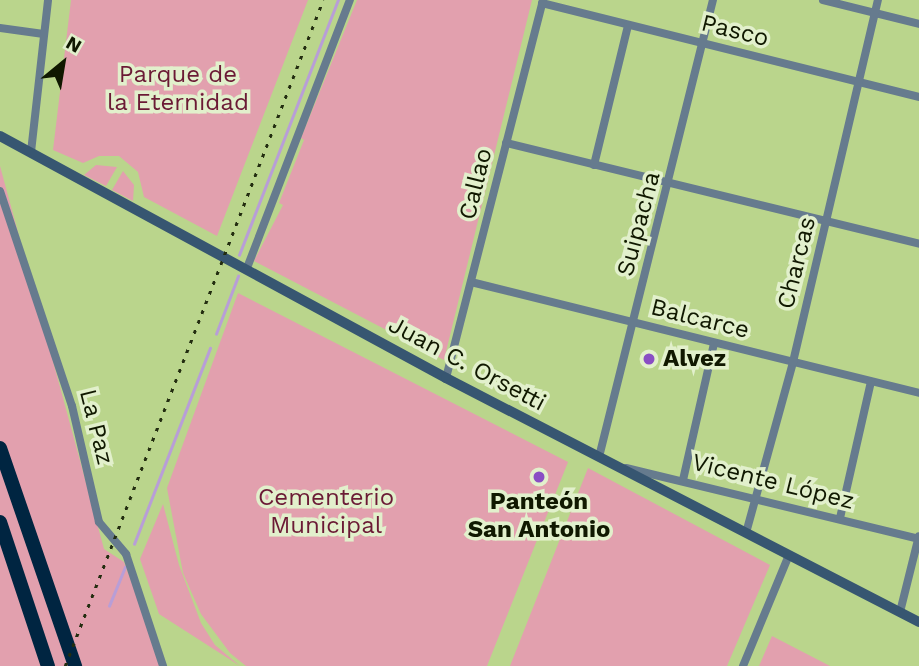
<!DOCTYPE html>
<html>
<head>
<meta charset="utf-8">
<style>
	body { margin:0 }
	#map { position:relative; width:919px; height:666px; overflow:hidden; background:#bad58c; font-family:"Work Sans",sans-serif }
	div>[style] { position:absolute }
	.green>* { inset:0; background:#e2a0ae }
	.stream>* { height:2.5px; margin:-1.25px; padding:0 1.25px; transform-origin:1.25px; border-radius:1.25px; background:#b89ed7 }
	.street>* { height:8px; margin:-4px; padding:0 4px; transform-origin:4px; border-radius:4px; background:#667b8e }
	.secondary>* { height:10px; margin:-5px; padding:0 5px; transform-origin:5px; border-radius:5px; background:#375671 }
	.highway>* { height:14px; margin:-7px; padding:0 7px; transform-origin:7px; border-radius:7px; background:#002541 }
	.rail>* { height:2.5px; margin-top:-1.25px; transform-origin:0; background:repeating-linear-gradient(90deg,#232d10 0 3.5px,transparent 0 10.5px) }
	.dots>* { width:19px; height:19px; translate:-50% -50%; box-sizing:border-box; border:4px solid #e2f0cc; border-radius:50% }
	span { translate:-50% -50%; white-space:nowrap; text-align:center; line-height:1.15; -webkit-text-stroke:7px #e2f0cc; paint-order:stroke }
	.street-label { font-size:24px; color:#101800 }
	.park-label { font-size:24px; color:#6b1a35 }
	.poi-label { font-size:24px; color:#101800; font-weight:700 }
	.left { translate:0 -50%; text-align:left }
	.north { position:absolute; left:28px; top:28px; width:70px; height:70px; -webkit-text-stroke:5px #e2f0cc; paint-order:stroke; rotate:30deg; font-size:19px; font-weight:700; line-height:28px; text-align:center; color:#101800 }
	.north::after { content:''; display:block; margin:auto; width:24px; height:32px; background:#101800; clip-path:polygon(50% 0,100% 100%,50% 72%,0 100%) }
</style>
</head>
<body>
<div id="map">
	<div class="green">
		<i style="clip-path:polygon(71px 0,308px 0,217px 236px,144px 197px,138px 172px,119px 156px,99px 156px,83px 163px,53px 150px)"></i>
		<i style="clip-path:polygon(357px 0,532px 0,444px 360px,254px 261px,283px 205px,279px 203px,304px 140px,301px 138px)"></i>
		<i style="clip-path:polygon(96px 165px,117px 167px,106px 186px,84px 175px)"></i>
		<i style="clip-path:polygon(0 166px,104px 549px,124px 562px,163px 666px,0 666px)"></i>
		<i style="clip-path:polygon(123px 171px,134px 185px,133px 201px,112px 190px)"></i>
		<i style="clip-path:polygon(238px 293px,568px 462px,487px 666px,246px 666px,230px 653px,201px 614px,183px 573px,167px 488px)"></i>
		<i style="clip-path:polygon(588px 468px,770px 565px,727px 666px,510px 666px)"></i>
		<i style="clip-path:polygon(163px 504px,179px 565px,201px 623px,215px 645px,240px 666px,159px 614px,140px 559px)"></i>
		<i style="clip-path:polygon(772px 636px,830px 666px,759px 666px)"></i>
	</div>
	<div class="stream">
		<i style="left:239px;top:255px;width:274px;rotate:-68.8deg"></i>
		<i style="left:216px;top:334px;width:62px;rotate:-69.2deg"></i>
		<i style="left:134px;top:544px;width:210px;rotate:-68.8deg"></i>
		<i style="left:109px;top:606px;width:42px;rotate:-67.7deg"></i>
	</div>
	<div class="street">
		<i style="left:823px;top:0;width:99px;rotate:14deg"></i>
		<i style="left:542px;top:3px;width:389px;rotate:14deg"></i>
		<i style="left:0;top:28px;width:44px;rotate:7.8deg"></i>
		<i style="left:506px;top:143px;width:425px;rotate:13.7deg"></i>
		<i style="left:31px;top:152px;width:153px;rotate:-83.6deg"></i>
		<i style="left:594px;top:165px;width:144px;rotate:-76.3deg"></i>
		<i style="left:0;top:191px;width:227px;rotate:71.5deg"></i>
		<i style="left:72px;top:406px;width:119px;rotate:76.9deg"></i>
		<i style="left:99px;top:522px;width:42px;rotate:49.8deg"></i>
		<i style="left:126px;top:554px;width:118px;rotate:71.7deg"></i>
		<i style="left:247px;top:268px;width:287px;rotate:-69deg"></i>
		<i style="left:471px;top:282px;width:462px;rotate:13.9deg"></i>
		<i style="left:446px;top:378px;width:390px;rotate:-75.6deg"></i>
		<i style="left:599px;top:457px;width:471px;rotate:-76deg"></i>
		<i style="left:626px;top:468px;width:301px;rotate:13.6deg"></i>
		<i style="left:683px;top:480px;width:140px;rotate:-77.2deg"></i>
		<i style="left:840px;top:518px;width:139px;rotate:-77.2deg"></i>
		<i style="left:746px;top:533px;width:177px;rotate:-74.6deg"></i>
		<i style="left:793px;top:362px;width:372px;rotate:-76.8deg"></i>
		<i style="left:900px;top:612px;width:78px;rotate:-76deg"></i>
		<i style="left:743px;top:666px;width:120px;rotate:-67.5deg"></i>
	</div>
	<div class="secondary">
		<i style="left:0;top:136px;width:507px;rotate:28.48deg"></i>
		<i style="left:446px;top:378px;width:532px;rotate:27.29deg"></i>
	</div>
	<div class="highway">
		<i style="left:0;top:448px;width:231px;rotate:71deg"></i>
		<i style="left:0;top:522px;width:152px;rotate:71.6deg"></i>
	</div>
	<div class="rail">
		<i style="left:65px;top:666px;width:714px;rotate:-68.82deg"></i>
	</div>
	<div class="dots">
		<i style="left:649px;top:359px;background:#8a4ec4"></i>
		<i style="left:539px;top:477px;background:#8a4ec4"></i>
	</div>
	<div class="street-label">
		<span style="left:735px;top:31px;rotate:14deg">Pasco</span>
		<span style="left:476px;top:184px;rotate:-76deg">Callao</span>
		<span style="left:639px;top:224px;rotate:-75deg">Suipacha</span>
		<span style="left:797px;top:263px;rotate:-76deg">Charcas</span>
		<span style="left:700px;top:319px;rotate:14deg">Balcarce</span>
		<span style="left:467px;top:364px;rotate:28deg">Juan C. Orsetti</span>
		<span style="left:96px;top:427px;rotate:76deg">La Paz</span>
		<span style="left:773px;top:482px;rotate:14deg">Vicente López</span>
	</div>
	<div class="park-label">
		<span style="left:178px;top:89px">Parque de<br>la Eternidad</span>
		<span style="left:326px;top:512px">Cementerio<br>Municipal</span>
	</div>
	<div class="poi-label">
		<span class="left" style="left:663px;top:359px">Alvez</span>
		<span style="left:539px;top:516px">Panteón<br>San Antonio</span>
	</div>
	<div class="north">N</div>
</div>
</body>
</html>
